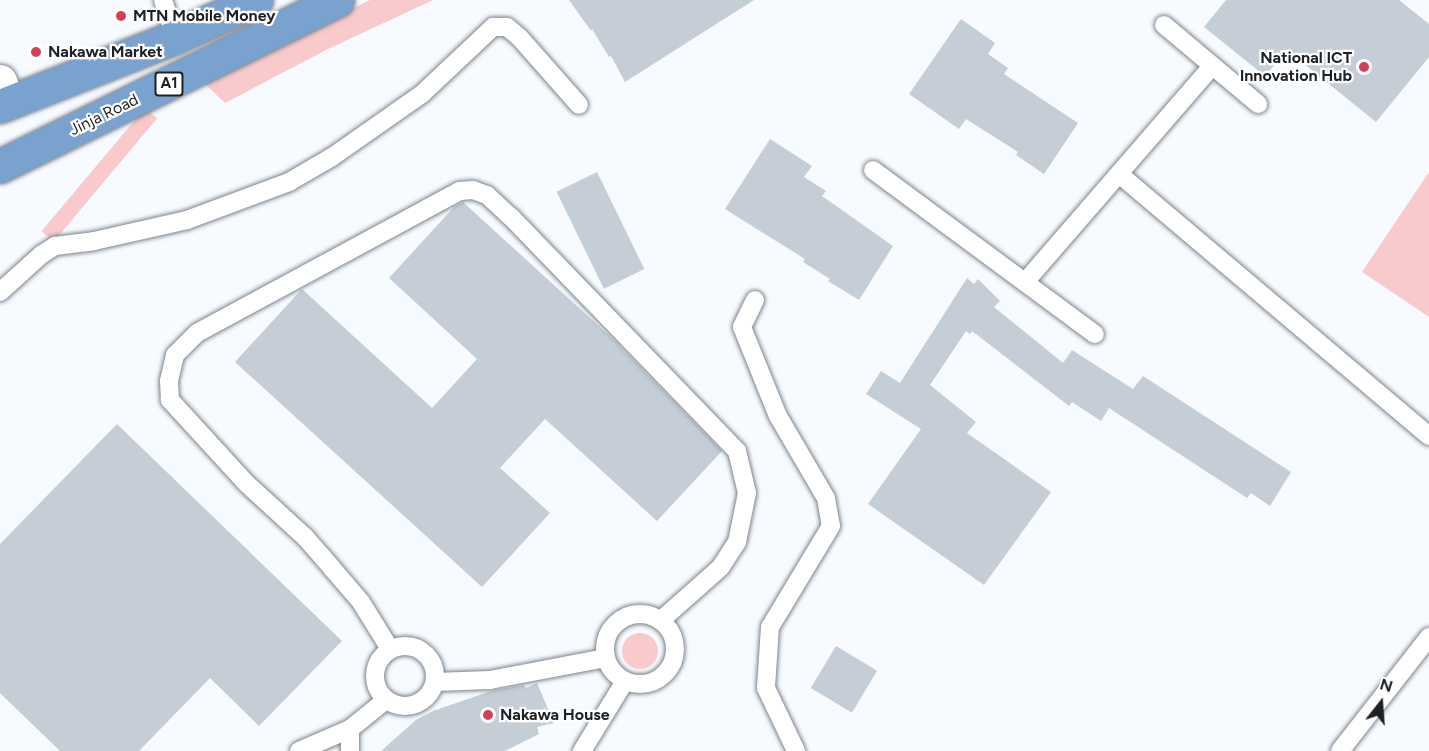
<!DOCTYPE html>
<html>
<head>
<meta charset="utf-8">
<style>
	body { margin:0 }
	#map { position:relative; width:1429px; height:751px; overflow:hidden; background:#f7fbff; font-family:Figtree,sans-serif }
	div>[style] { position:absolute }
	.green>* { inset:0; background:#f8cacb; transform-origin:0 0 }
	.round { border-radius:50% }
	.building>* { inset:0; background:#c5cdd7; transform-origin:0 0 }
	.roads { filter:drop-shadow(0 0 2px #7c848d) drop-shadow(0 0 2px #7c848d) }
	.service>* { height:18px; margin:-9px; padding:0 9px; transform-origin:9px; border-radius:9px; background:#fff }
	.service>.ring { margin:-9px; padding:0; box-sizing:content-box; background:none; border:18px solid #fff; border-radius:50% }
	.minor>* { height:33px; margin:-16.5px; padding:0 16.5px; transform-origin:16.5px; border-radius:16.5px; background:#fff }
	.trunk>* { height:33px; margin:-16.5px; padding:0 16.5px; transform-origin:16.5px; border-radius:16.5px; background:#7aa2ce }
	.dots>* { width:16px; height:16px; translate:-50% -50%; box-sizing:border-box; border:3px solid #fff; border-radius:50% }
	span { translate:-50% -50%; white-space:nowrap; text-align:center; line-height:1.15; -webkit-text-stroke:4.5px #fff; paint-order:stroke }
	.shield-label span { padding:2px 4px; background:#fff; border:2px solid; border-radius:4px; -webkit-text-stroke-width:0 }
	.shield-label { font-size:15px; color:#1d2024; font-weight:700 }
	.poi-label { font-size:16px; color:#1d2024; font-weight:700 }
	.left { translate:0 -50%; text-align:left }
	.right { translate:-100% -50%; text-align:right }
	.street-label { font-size:16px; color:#1d2024 }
	.north { position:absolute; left:1351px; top:673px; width:60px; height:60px; -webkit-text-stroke:4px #fff; paint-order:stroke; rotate:17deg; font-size:16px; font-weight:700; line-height:24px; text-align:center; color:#1d2024 }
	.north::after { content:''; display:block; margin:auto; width:21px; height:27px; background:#1d2024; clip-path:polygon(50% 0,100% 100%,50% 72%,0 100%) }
</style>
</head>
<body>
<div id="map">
	<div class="green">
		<i style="clip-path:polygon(370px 0,433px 0,328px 49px,225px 103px,202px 81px)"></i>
		<i style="left:145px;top:108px;width:16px;height:161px;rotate:40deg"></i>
		<i style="clip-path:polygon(1429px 172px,1429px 317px,1362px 272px)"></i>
		<i class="round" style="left:622px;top:633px;width:36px;height:36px"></i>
	</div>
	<div class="building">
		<i style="clip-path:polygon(569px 0,754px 0,625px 82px,611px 56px,609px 57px,592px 29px,591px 31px)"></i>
		<i style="clip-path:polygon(1226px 0,1399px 0,1429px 24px,1429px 57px,1376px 122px,1287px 50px,1265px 76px,1204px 27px)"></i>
		<i style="clip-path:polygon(961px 19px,995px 43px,988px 54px,1008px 68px,1004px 74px,1078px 123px,1044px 174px,1016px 155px,1018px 152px,966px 119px,959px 129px,909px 94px)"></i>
		<i style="clip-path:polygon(770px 139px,812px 166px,804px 177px,826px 191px,822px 196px,893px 246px,859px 300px,828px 281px,830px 279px,803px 262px,805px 259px,725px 209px)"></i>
		<i style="left:597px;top:172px;width:108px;height:45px;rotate:64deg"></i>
		<i style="clip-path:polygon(463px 202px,613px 339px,722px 451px,657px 521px,545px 419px,500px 468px,550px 513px,482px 587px,235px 362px,302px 289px,432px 408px,477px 359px,389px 278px,454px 207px)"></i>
		<i style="clip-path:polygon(967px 278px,974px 284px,978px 279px,1000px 301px,994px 307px,1063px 363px,1072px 350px,1133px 389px,1143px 376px,1291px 472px,1270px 506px,1251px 493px,1247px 498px,1109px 408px,1101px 421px,1072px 402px,1069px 406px,972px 331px,970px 334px,966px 331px,930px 385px,976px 422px,967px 433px,1051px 492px,984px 585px,868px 504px,921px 429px,866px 394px,881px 371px,900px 383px)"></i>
		<i style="clip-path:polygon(117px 424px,342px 641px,259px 726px,210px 678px,139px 751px,60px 751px,0 693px,0 544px)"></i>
		<i style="left:836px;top:646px;width:48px;height:49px;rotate:31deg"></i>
		<i style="clip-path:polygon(537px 683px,554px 723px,537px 727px,539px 734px,505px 751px,381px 751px,416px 720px,433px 711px,491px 691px,524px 685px,526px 688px)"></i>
	</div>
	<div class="roads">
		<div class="service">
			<i style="left:163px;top:0;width:39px;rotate:72deg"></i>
			<i style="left:1164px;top:25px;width:123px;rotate:40deg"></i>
			<i style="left:873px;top:170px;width:276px;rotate:36.5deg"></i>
			<i style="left:1119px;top:174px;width:406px;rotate:40.2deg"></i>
			<i style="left:1025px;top:282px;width:286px;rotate:-49.1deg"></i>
			<i style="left:0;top:292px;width:55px;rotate:-42.1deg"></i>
			<i style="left:41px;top:255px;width:17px;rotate:-33deg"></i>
			<i style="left:55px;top:246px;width:39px;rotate:-7deg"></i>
			<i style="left:94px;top:241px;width:95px;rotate:-12.7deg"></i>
			<i style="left:187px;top:220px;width:109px;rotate:-20.4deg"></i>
			<i style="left:289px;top:182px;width:50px;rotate:-30.2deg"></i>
			<i style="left:332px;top:157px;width:110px;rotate:-35deg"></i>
			<i style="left:422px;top:94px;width:98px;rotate:-43.3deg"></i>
			<i style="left:493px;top:27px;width:14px"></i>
			<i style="left:507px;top:27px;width:17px;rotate:40deg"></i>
			<i style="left:520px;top:38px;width:89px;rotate:48.6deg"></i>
			<i style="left:755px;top:300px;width:30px;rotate:116deg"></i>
			<i style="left:742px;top:327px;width:96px;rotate:68deg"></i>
			<i style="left:778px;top:416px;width:95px;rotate:59.7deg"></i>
			<i style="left:826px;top:498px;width:28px;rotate:80deg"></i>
			<i style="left:831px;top:526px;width:118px;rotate:121.1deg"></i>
			<i style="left:770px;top:627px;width:61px;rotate:93.8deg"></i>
			<i style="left:766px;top:688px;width:70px;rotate:64.5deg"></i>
			<i class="ring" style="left:605px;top:614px;width:52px;height:52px"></i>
			<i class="ring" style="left:375px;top:646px;width:42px;height:42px"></i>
			<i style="left:390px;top:649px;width:55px;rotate:-121.7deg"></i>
			<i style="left:361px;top:602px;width:45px;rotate:-130.5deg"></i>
			<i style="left:332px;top:568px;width:40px;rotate:-131deg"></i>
			<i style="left:306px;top:538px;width:81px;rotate:-137.5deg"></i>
			<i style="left:246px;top:483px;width:113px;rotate:-132.5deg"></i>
			<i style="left:170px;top:400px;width:19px;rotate:-93deg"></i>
			<i style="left:169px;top:381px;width:27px;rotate:-77deg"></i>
			<i style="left:175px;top:355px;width:31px;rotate:-45deg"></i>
			<i style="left:197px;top:333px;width:299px;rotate:-28.4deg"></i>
			<i style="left:460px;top:191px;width:13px;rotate:-4deg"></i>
			<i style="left:473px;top:190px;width:15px;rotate:20deg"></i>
			<i style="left:487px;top:195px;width:33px;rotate:43deg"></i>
			<i style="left:511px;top:217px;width:325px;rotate:46deg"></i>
			<i style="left:737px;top:451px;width:43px;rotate:76.6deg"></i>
			<i style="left:747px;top:493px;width:50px;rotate:101.5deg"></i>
			<i style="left:737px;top:542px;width:30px;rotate:123deg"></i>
			<i style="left:721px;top:567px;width:81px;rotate:138.5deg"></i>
			<i style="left:435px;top:682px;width:55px;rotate:-2.1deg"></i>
			<i style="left:490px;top:680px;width:117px;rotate:-10.8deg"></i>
			<i style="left:350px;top:729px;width:22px;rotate:90deg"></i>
			<i style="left:299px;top:751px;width:56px;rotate:-23.3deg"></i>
			<i style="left:350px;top:729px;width:46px;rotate:-38.9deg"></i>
			<i style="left:582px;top:751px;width:82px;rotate:-58.4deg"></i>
			<i style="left:1340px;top:751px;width:145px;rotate:-52deg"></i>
		</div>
		<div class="minor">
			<i style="left:0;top:81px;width:22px;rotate:69deg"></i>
		</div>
		<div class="trunk">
			<i style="left:0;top:106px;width:188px;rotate:-21.5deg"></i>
			<i style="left:175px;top:37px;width:89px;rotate:-24.6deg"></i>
			<i style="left:0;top:166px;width:376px;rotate:-26.2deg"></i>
		</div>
	</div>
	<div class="dots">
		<i style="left:121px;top:16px;background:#d24155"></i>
		<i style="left:36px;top:52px;background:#d24155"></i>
		<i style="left:1364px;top:67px;background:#d24155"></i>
		<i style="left:488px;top:715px;background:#d24155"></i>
	</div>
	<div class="shield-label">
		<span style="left:169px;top:84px">A1</span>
	</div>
	<div class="poi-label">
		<span class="left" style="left:133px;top:16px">MTN Mobile Money</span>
		<span class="left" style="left:48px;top:52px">Nakawa Market</span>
		<span class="right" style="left:1352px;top:67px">National ICT<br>Innovation Hub</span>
		<span class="left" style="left:500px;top:715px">Nakawa House</span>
	</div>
	<div class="street-label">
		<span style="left:104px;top:115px;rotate:-26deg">Jinja Road</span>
	</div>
	<div class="north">N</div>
</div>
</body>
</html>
